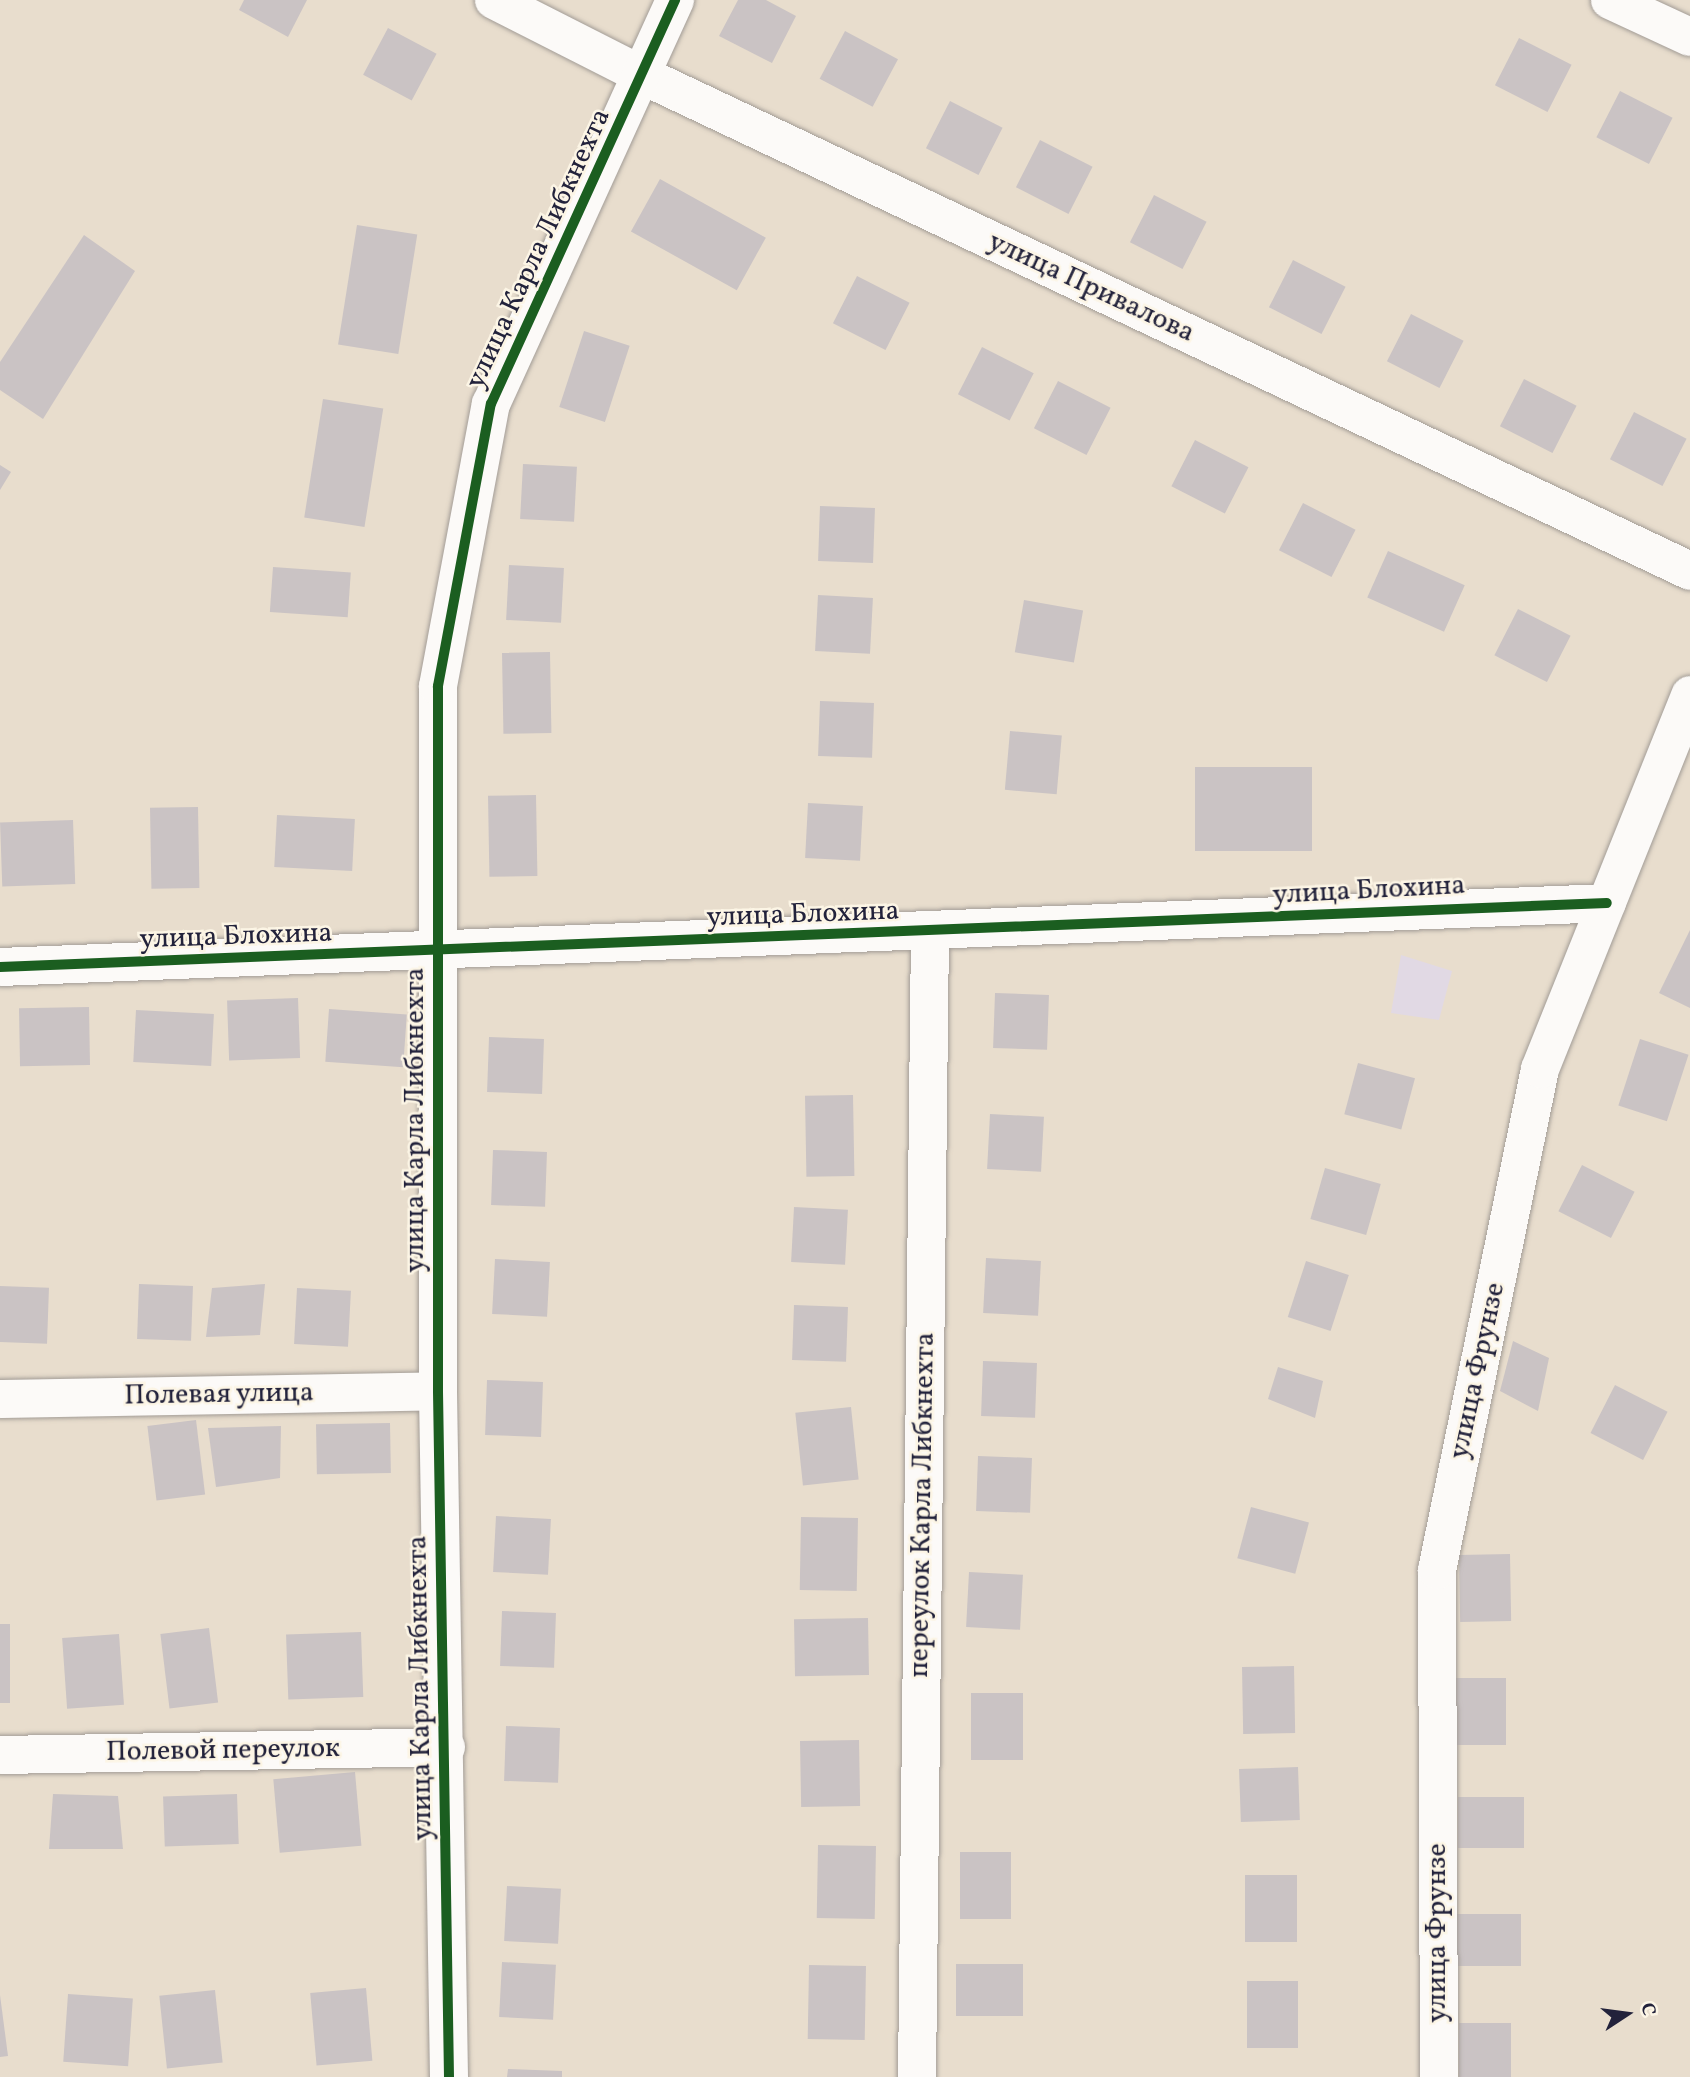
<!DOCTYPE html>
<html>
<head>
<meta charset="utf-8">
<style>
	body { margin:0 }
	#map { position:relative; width:1690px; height:2077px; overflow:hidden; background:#e8ddcd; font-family:Vollkorn,serif }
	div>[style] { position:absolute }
	.built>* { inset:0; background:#e1d9e4 }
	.building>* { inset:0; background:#cac3c4; transform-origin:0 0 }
	.roads { filter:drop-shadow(0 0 2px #a29c96) drop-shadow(0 0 2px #a29c96) }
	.street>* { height:38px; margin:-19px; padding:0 19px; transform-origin:19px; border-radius:19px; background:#fcfaf8 }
	.cycleway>* { height:10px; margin:-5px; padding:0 5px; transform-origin:5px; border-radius:5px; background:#1b5e20 }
	span { translate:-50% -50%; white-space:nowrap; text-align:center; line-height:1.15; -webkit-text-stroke:5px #fcf5e5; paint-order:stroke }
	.street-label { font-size:28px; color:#22223b }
	.north { position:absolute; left:1592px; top:1979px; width:70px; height:70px; -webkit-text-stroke:5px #fcf5e5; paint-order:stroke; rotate:77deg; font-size:19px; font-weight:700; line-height:28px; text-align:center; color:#22223b }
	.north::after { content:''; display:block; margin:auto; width:24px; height:32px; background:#22223b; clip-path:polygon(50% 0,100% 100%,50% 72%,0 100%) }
</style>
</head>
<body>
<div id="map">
	<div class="built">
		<i style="clip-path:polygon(1401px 955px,1452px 971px,1439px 1020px,1391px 1013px)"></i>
	</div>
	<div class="building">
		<i style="clip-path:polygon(244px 0,307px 0,288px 37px,239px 10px)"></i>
		<i style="clip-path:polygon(738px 0,766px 0,796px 16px,772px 63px,719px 36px)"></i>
		<i style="left:388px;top:28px;width:55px;height:53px;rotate:28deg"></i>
		<i style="left:845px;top:31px;width:60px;height:54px;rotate:28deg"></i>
		<i style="left:1519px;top:38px;width:59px;height:53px;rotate:27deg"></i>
		<i style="left:1620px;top:91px;width:59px;height:52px;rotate:27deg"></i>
		<i style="left:950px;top:101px;width:59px;height:53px;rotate:27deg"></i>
		<i style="left:1040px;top:140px;width:59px;height:53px;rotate:27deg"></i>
		<i style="left:660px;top:179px;width:121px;height:60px;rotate:29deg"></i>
		<i style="left:1154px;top:195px;width:59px;height:53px;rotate:27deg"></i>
		<i style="left:357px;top:225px;width:61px;height:121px;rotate:9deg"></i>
		<i style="clip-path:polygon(84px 235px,135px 271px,43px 419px,0 390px,0 362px)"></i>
		<i style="left:1293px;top:260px;width:59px;height:53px;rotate:27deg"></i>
		<i style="left:857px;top:276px;width:59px;height:53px;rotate:27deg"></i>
		<i style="left:1411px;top:314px;width:59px;height:53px;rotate:27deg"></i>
		<i style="left:584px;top:331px;width:48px;height:80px;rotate:18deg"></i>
		<i style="left:982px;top:347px;width:58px;height:53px;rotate:27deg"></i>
		<i style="left:1524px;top:379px;width:59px;height:53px;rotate:27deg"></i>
		<i style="left:1058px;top:381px;width:59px;height:53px;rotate:27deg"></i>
		<i style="left:323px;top:399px;width:61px;height:120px;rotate:9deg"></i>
		<i style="left:1634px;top:412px;width:59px;height:53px;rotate:27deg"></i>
		<i style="left:1195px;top:440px;width:60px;height:52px;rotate:27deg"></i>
		<i style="left:523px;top:464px;width:54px;height:55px;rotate:3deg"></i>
		<i style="clip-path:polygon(0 465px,11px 472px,0 490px)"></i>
		<i style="left:1303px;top:503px;width:59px;height:53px;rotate:27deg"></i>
		<i style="left:820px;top:506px;width:55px;height:55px;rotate:2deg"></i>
		<i style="left:1388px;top:551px;width:84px;height:51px;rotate:24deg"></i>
		<i style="left:509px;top:565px;width:55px;height:55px;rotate:3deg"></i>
		<i style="left:273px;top:567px;width:78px;height:45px;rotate:4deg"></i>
		<i style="left:818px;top:595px;width:55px;height:56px;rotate:3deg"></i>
		<i style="left:1024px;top:600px;width:60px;height:53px;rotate:10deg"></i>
		<i style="left:1518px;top:609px;width:59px;height:52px;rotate:27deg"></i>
		<i style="left:550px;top:652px;width:81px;height:48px;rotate:89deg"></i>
		<i style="left:820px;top:701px;width:54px;height:55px;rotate:2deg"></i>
		<i style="left:1010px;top:731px;width:52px;height:59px;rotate:5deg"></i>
		<i style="left:1195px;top:767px;width:117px;height:84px"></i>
		<i style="left:536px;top:795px;width:81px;height:48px;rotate:89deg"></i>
		<i style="left:808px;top:803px;width:55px;height:55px;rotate:3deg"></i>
		<i style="left:198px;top:807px;width:81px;height:48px;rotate:89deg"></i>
		<i style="left:277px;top:815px;width:78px;height:52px;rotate:3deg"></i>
		<i style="left:73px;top:820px;width:64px;height:73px;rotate:88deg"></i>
		<i style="clip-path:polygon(1690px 930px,1690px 1008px,1659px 993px)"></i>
		<i style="left:995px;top:993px;width:54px;height:55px;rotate:2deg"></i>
		<i style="left:298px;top:998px;width:60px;height:71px;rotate:88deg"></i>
		<i style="left:89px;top:1007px;width:58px;height:70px;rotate:89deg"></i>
		<i style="left:329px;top:1009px;width:78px;height:53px;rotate:4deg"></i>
		<i style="left:136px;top:1010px;width:78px;height:52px;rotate:3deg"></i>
		<i style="left:489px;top:1037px;width:55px;height:55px;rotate:2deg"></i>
		<i style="left:1640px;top:1039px;width:51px;height:70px;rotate:18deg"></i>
		<i style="left:1358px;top:1063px;width:59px;height:53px;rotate:15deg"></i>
		<i style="left:853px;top:1095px;width:81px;height:48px;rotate:89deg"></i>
		<i style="left:990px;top:1114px;width:54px;height:55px;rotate:3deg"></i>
		<i style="left:493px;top:1150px;width:54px;height:55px;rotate:2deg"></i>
		<i style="left:1582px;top:1165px;width:59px;height:52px;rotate:27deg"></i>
		<i style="left:1325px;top:1168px;width:58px;height:53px;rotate:16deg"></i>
		<i style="left:794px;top:1207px;width:54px;height:55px;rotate:3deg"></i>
		<i style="left:986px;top:1258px;width:55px;height:55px;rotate:3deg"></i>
		<i style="left:495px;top:1259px;width:55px;height:55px;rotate:3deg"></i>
		<i style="left:1306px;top:1261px;width:45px;height:59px;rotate:18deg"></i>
		<i style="left:139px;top:1284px;width:54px;height:55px;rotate:2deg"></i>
		<i style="clip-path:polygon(265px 1284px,260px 1335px,206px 1337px,212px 1288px)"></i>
		<i style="left:0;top:1286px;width:49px;height:56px;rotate:2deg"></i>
		<i style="left:297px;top:1288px;width:54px;height:56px;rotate:3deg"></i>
		<i style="left:794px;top:1305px;width:54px;height:55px;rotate:2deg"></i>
		<i style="clip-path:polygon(1513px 1341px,1549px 1358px,1538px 1411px,1500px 1391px)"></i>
		<i style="left:983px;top:1361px;width:54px;height:55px;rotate:2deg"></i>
		<i style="clip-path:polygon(1278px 1367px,1323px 1381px,1315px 1418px,1268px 1399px)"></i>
		<i style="left:487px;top:1380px;width:56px;height:55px;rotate:2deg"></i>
		<i style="left:1615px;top:1385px;width:59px;height:54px;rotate:27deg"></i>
		<i style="left:851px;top:1407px;width:73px;height:56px;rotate:84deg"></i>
		<i style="left:196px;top:1420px;width:75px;height:49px;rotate:83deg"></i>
		<i style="left:390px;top:1423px;width:50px;height:74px;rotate:89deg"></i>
		<i style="clip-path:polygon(281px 1426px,280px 1478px,216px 1487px,208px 1428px)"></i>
		<i style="left:978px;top:1456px;width:54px;height:55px;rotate:2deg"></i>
		<i style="left:1251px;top:1507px;width:60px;height:53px;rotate:15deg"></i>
		<i style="left:496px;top:1516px;width:55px;height:56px;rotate:3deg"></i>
		<i style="left:801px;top:1517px;width:57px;height:73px;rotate:1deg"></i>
		<i style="left:1510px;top:1554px;width:67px;height:51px;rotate:89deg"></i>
		<i style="left:969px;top:1572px;width:54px;height:55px;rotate:3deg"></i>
		<i style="left:502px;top:1611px;width:54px;height:55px;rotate:2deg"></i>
		<i style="left:868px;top:1618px;width:57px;height:74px;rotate:89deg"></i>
		<i style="left:0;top:1624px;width:10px;height:79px"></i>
		<i style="left:209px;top:1628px;width:75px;height:49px;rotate:83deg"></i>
		<i style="left:361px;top:1632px;width:65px;height:75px;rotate:88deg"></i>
		<i style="left:119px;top:1634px;width:71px;height:57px;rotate:86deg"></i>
		<i style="left:1294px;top:1666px;width:67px;height:52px;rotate:89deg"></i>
		<i style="left:1454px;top:1678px;width:52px;height:67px"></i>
		<i style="left:1023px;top:1693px;width:67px;height:52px;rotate:90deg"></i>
		<i style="left:506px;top:1726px;width:54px;height:55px;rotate:2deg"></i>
		<i style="left:859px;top:1740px;width:66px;height:59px;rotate:89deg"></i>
		<i style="left:1298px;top:1767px;width:53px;height:59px;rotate:88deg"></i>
		<i style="left:355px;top:1772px;width:74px;height:82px;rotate:85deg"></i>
		<i style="clip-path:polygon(53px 1794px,118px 1796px,123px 1849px,49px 1849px)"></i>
		<i style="left:237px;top:1794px;width:50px;height:74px;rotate:88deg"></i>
		<i style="left:1458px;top:1797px;width:66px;height:51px"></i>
		<i style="left:818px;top:1845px;width:58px;height:73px;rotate:1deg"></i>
		<i style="left:960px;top:1852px;width:51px;height:67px"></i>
		<i style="left:1297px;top:1875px;width:67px;height:52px;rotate:90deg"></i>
		<i style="left:507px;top:1886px;width:54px;height:55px;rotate:3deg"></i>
		<i style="left:1454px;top:1914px;width:67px;height:52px"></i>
		<i style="left:502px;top:1962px;width:54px;height:55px;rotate:3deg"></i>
		<i style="left:956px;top:1964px;width:67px;height:52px"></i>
		<i style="left:809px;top:1965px;width:57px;height:74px;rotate:1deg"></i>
		<i style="left:1247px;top:1981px;width:51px;height:67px"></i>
		<i style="left:366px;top:1988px;width:73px;height:56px;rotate:85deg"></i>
		<i style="left:215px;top:1990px;width:73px;height:56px;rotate:84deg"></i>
		<i style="left:68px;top:1994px;width:65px;height:68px;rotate:4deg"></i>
		<i style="clip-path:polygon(0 1995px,8px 2056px,0 2057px)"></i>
		<i style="left:1459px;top:2023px;width:52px;height:54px"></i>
		<i style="clip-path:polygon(508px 2069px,562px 2071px,562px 2077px,507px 2077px)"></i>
	</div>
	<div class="roads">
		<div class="street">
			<i style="left:494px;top:0;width:168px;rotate:26.9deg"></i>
			<i style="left:644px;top:76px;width:1157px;rotate:25.32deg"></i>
			<i style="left:1610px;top:0;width:88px;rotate:24.8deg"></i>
			<i style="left:0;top:967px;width:1608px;rotate:-2.28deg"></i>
			<i style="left:0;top:1399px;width:438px;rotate:-1deg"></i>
			<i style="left:0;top:1755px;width:446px;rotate:-1deg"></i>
			<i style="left:449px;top:2077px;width:686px;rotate:-90.92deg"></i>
			<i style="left:438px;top:1391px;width:705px;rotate:-90deg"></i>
			<i style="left:438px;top:686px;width:287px;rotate:-79.4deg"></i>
			<i style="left:491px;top:404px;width:444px;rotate:-65.5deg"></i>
			<i style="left:917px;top:2077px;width:1144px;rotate:-89.35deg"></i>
			<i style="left:1439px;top:2077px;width:507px;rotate:-90.23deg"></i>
			<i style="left:1437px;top:1570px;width:511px;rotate:-78.38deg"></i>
			<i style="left:1540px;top:1069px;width:403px;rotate:-68.1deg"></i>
		</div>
	</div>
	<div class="cycleway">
		<i style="left:0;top:967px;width:1608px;rotate:-2.28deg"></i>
		<i style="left:449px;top:2077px;width:686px;rotate:-90.92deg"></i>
		<i style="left:438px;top:1391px;width:705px;rotate:-90deg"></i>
		<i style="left:438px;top:686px;width:287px;rotate:-79.4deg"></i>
		<i style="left:491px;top:404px;width:444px;rotate:-65.5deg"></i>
	</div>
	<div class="street-label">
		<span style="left:539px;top:249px;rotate:-65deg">улица Карла Либкнехта</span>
		<span style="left:1091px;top:288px;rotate:25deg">улица Привалова</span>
		<span style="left:1369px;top:891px;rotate:-3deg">улица Блохина</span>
		<span style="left:803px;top:915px;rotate:-2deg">улица Блохина</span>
		<span style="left:236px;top:937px;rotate:-2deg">улица Блохина</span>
		<span style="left:416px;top:1120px;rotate:-90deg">улица Карла Либкнехта</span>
		<span style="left:1478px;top:1371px;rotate:-78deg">улица Фрунзе</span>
		<span style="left:219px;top:1395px;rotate:-1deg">Полевая улица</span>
		<span style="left:923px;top:1505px;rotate:-89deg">переулок Карла Либкнехта</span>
		<span style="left:421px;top:1688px;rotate:-91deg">улица Карла Либкнехта</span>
		<span style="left:223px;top:1751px;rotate:-1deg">Полевой переулок</span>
		<span style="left:1438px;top:1933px;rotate:-90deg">улица Фрунзе</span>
	</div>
	<div class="north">С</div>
</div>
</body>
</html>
